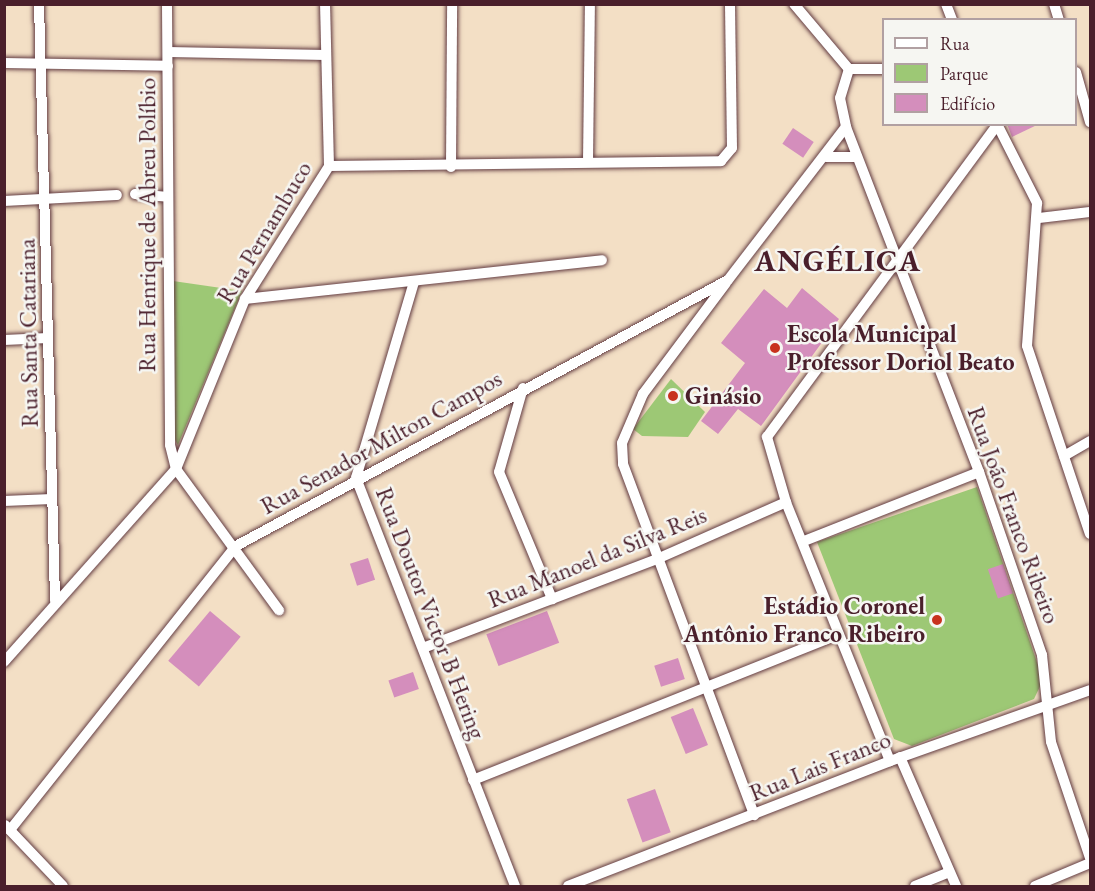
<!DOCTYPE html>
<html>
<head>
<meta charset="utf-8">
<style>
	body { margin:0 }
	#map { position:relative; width:1095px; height:891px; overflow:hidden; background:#f3dfc5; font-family:"EB Garamond",serif }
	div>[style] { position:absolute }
	.green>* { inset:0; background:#9dc875 }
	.building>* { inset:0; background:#d48ebc; transform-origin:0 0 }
	.roads { filter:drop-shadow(0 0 2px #633c42) drop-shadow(0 0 2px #633c42) }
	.minor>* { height:10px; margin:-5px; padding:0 5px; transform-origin:5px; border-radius:5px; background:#fff }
	.dots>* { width:16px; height:16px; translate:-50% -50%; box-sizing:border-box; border:3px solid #f6f6f2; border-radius:50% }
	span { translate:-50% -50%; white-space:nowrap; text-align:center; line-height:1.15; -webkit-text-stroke:5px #f6f6f2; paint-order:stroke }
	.street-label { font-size:24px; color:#4a1f2b }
	.poi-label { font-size:24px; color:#4a1f2b; font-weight:700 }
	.left { translate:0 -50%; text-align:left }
	.right { translate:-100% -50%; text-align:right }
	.district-label { font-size:30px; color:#4a1f2b; font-weight:700; letter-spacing:1.5px }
	.frame { position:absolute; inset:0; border:6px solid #4a1f2b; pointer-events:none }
	.legend { position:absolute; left:882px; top:18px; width:195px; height:108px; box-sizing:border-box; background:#f6f6f2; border:2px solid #b1a0a2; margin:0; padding:8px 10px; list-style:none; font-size:18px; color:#4a1f2b }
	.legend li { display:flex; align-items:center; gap:12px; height:30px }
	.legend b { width:30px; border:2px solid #b1a0a2 }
</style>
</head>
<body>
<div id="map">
	<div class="green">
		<i style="clip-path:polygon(173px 281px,242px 291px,178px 445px,175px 440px)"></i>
		<i style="clip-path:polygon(671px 379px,705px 412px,688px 437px,642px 436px,633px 429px)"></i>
		<i style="clip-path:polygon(977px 487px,1043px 680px,1034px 699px,912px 746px,894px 739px,817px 542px)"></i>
	</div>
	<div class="building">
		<i style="clip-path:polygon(1007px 124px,1039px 124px,1012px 137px)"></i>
		<i style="left:793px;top:128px;width:25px;height:19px;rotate:34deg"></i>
		<i style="clip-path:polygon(802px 288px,839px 319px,761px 426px,738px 409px,718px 434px,701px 421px,745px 363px,721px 343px,764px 289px,787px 308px)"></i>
		<i style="left:368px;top:558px;width:23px;height:19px;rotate:72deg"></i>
		<i style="left:1003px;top:564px;width:31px;height:16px;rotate:71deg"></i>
		<i style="left:210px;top:611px;width:40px;height:65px;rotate:40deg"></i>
		<i style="left:547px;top:611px;width:34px;height:65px;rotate:69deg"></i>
		<i style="left:678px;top:658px;width:22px;height:25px;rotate:72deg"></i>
		<i style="left:413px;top:672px;width:18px;height:26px;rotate:71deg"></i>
		<i style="left:693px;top:708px;width:40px;height:24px;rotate:68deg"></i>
		<i style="left:655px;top:789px;width:46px;height:30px;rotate:70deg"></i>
	</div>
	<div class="roads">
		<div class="minor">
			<i style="left:39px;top:4px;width:597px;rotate:88.46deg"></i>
			<i style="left:167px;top:4px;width:441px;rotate:89.6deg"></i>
			<i style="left:170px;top:445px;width:25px;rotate:76deg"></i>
			<i style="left:176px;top:469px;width:175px;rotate:53.9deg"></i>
			<i style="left:794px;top:4px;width:85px;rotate:49.8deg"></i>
			<i style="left:849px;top:69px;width:30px;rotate:107deg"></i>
			<i style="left:840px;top:98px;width:30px;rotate:78deg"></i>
			<i style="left:846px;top:127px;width:370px;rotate:68.9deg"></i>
			<i style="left:979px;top:472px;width:194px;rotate:71deg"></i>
			<i style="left:1042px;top:655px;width:87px;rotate:84.1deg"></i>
			<i style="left:1051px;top:742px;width:122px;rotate:71.4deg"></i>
			<i style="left:946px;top:4px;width:17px;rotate:69deg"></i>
			<i style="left:1054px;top:4px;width:17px;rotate:73deg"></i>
			<i style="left:168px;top:52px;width:158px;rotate:1.1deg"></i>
			<i style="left:4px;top:63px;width:164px;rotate:1deg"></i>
			<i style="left:849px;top:69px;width:35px"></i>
			<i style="left:1076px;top:72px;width:52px;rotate:74.4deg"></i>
			<i style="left:997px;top:124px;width:89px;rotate:63.1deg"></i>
			<i style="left:1037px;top:203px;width:143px;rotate:94deg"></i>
			<i style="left:1027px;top:346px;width:198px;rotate:71.5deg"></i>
			<i style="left:826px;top:157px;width:29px"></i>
			<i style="left:588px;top:162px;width:158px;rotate:-89.3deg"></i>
			<i style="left:329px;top:166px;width:392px;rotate:-0.7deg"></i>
			<i style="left:721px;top:161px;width:17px;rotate:-50deg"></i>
			<i style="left:732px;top:148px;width:144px;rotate:-90.8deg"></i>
			<i style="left:451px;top:167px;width:163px;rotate:-89.6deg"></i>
			<i style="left:135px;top:194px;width:33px;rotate:5deg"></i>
			<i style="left:4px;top:201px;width:113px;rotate:-3deg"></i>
			<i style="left:1039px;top:218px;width:51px;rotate:-6.7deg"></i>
			<i style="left:414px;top:282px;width:204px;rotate:106.5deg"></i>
			<i style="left:356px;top:478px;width:438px;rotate:68.7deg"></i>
			<i style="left:726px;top:283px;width:139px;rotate:126.8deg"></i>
			<i style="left:643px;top:394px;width:53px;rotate:113.2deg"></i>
			<i style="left:622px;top:443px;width:21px;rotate:87deg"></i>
			<i style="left:623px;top:464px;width:375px;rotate:69.5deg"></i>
			<i style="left:245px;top:299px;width:359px;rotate:-6.2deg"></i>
			<i style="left:4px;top:340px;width:44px;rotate:-2.6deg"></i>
			<i style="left:523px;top:388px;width:87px;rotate:105.9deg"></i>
			<i style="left:499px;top:472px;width:138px;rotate:67.3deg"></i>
			<i style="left:1064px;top:456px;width:30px;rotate:-30deg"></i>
			<i style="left:4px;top:501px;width:48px;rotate:-2.4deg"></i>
			<i style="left:804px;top:541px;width:188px;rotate:-21.5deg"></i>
			<i style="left:423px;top:648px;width:250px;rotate:-20.8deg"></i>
			<i style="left:657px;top:559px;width:141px;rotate:-23.8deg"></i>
			<i style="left:4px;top:662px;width:259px;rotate:-48.3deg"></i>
			<i style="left:176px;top:469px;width:183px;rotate:-67.9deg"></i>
			<i style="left:245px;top:299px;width:157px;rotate:-57.7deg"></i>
			<i style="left:329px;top:166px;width:162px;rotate:-91.4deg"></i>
			<i style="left:900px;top:757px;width:141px;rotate:66.5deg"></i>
			<i style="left:890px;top:761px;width:279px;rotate:-111.9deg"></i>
			<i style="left:786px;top:502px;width:68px;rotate:-106.3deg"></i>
			<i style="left:767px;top:437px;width:388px;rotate:-53.6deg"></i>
			<i style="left:473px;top:780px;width:393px;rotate:-21.7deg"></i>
			<i style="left:5px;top:825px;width:84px;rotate:46.4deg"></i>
			<i style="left:10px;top:830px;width:363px;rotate:-51.5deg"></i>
			<i style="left:236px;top:546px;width:559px;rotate:-28.4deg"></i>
			<i style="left:728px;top:280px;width:193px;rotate:-52.4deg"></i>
			<i style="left:568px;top:886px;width:345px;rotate:-21.2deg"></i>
			<i style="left:890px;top:761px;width:212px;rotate:-19.5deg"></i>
			<i style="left:915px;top:886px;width:37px;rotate:-22deg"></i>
			<i style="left:1035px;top:886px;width:60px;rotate:-22.7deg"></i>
		</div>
	</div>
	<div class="dots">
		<i style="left:775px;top:348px;background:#c8321e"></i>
		<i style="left:673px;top:396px;background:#c8321e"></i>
		<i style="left:937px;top:620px;background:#c8321e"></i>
	</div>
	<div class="street-label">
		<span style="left:147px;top:225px;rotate:-90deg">Rua Henrique de Abreu Políbio</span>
		<span style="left:264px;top:232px;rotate:-59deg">Rua Pernambuco</span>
		<span style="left:28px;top:333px;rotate:-91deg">Rua Santa Catariana</span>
		<span style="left:381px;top:442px;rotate:-29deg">Rua Senador Milton Campos</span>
		<span style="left:1014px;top:515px;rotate:70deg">Rua João Franco Ribeiro</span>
		<span style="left:597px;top:557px;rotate:-22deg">Rua Manoel da Silva Reis</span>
		<span style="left:431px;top:613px;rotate:69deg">Rua Doutor Victor B Hering</span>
		<span style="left:820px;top:766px;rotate:-22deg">Rua Lais Franco</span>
	</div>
	<div class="poi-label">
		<span class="left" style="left:787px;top:348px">Escola Municipal<br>Professor Doriol Beato</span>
		<span class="left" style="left:685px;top:396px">Ginásio</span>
		<span class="right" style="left:925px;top:620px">Estádio Coronel<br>Antônio Franco Ribeiro</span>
	</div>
	<div class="district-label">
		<span style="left:838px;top:261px">ANGÉLICA</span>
	</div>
	<div class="frame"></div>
	<ul class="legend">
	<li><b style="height:8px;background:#fff"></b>Rua</li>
	<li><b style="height:16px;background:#9dc875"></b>Parque</li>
	<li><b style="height:16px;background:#d48ebc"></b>Edifício</li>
	</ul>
</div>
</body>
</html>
